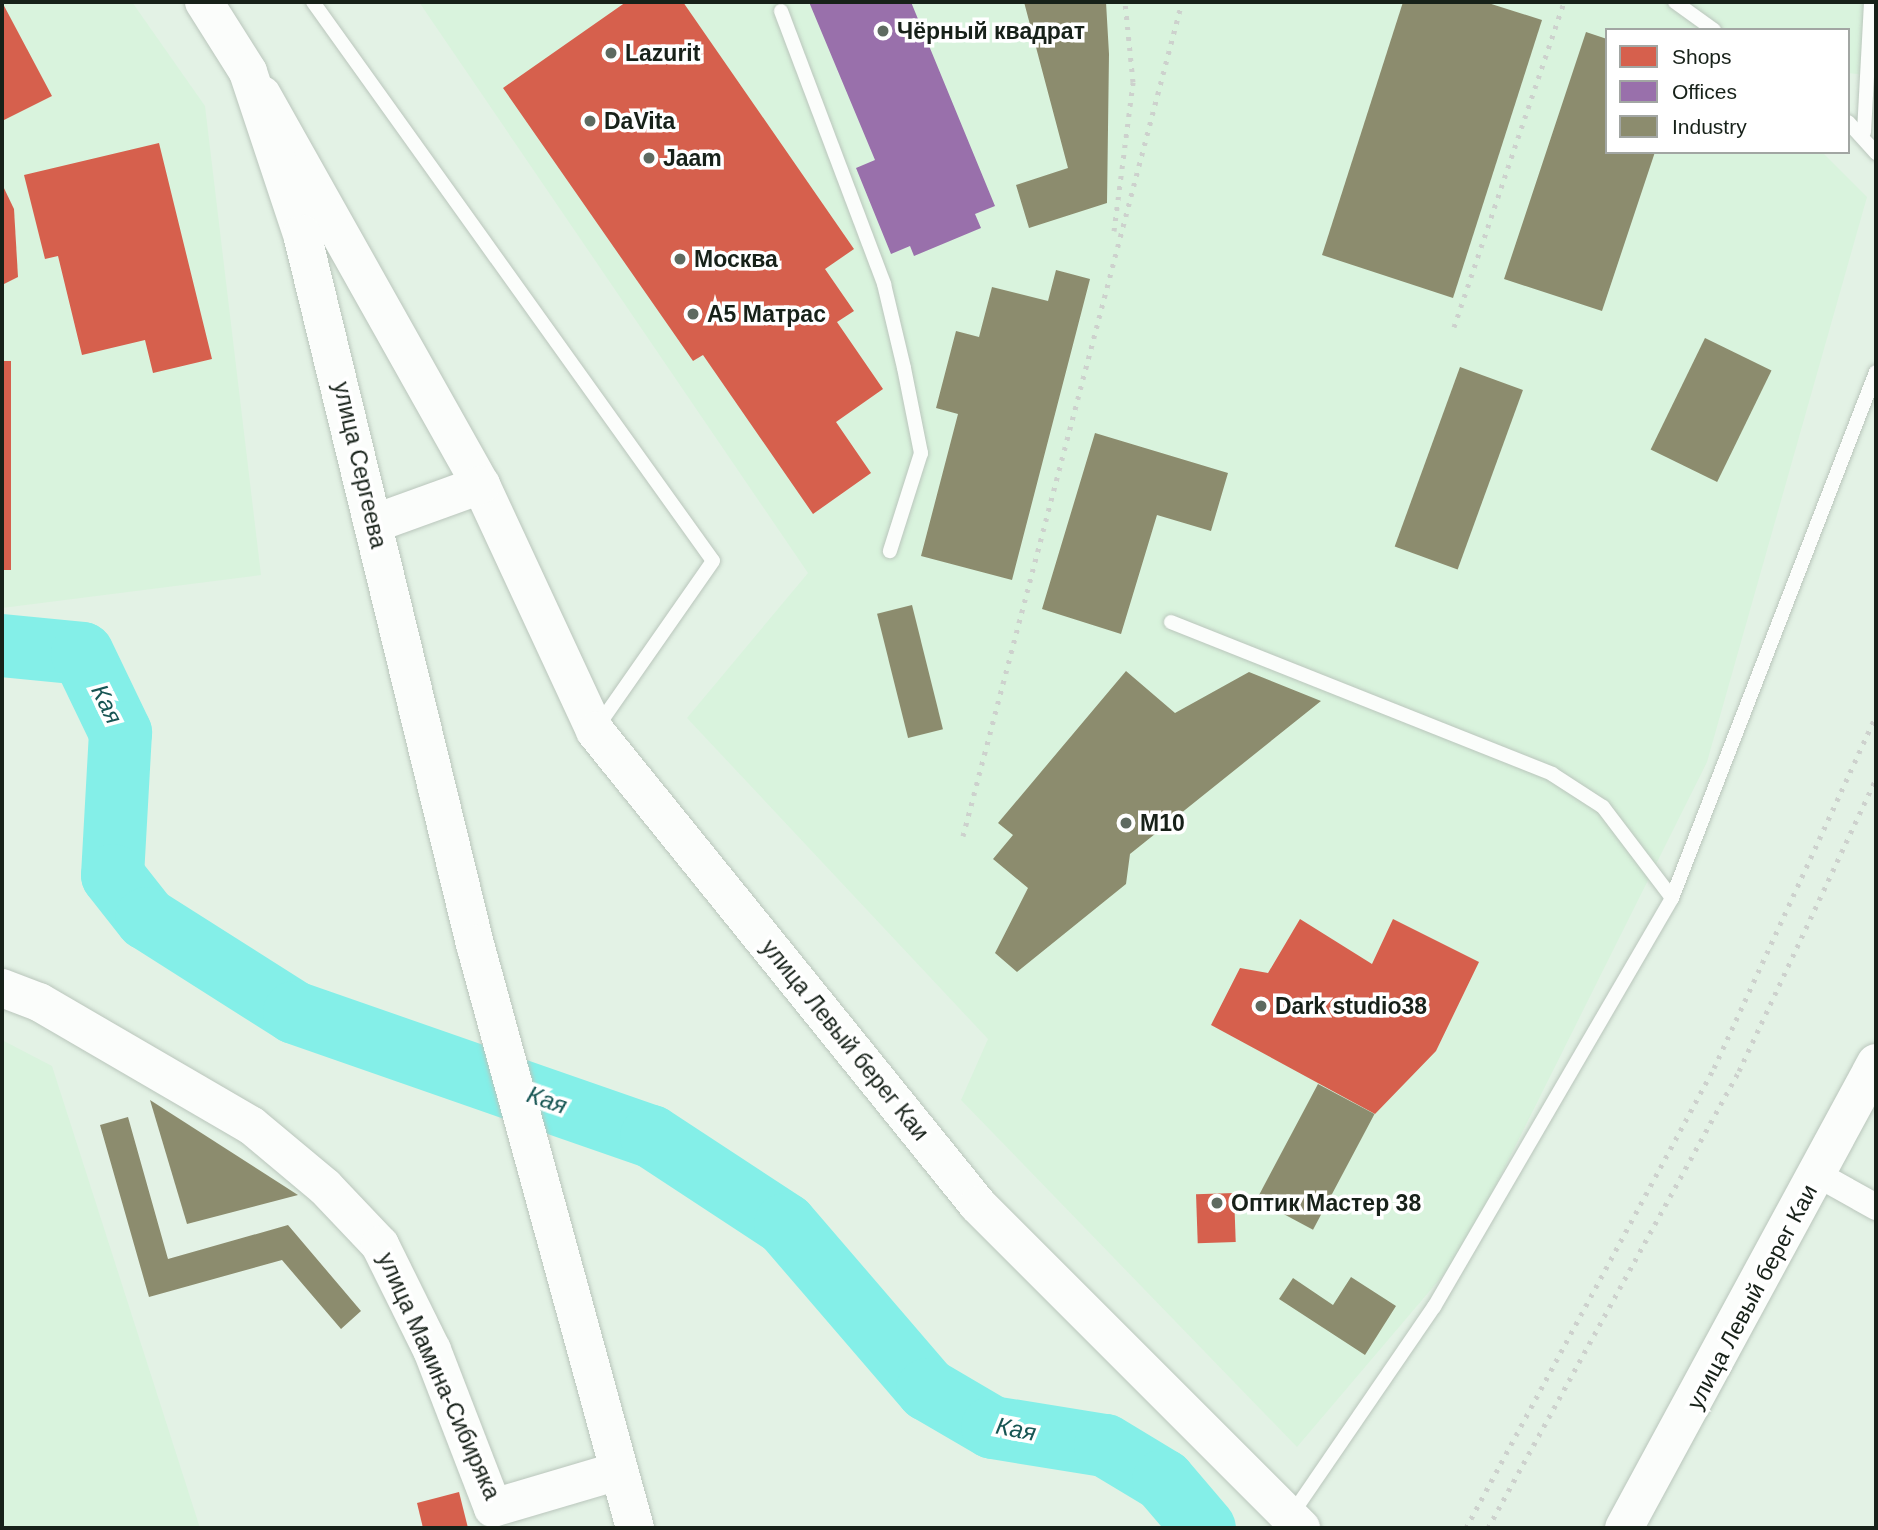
<!DOCTYPE html>
<html>
<head>
<meta charset="utf-8">
<style>
	body { margin:0 }
	#map { position:relative; width:1878px; height:1530px; overflow:hidden; background:#e3f2e5; font-family:Helvetica,sans-serif }
	div>[style] { position:absolute }
	.built>* { inset:0; background:#d9f3dd }
	.shops>* { inset:0; background:#d6604d; transform-origin:0 0 }
	.offices>* { inset:0; background:#9970ab }
	.industry>* { inset:0; background:#8c8c6e; transform-origin:0 0 }
	.river>* { height:63px; margin:-31.5px; padding:0 31.5px; transform-origin:31.5px; border-radius:31.5px; background:#84efe8 }
	.roads { filter:drop-shadow(0 0 2px #bac6bc) drop-shadow(0 0 2px #bac6bc) }
	.lane>* { height:14px; margin:-7px; padding:0 7px; transform-origin:7px; border-radius:7px; background:#fbfdfb }
	.street>* { height:26px; margin:-13px; padding:0 13px; transform-origin:13px; border-radius:13px; background:#fbfdfb }
	.secondary>* { height:38px; margin:-19px; padding:0 19px; transform-origin:19px; border-radius:19px; background:#fbfdfb }
	.primary>* { height:38px; margin:-19px; padding:0 19px; transform-origin:19px; border-radius:19px; background:#fbfdfb }
	.rail>* { height:5px; margin-top:-2.5px; transform-origin:0; background:repeating-linear-gradient(90deg,#cdd1cd 0 3.5px,transparent 0 10.5px) }
	.dots>* { width:19px; height:19px; translate:-50% -50%; box-sizing:border-box; border:4px solid #fff; border-radius:50% }
	span { translate:-50% -50%; white-space:nowrap; text-align:center; line-height:1.15; -webkit-text-stroke:7px #fff; paint-order:stroke }
	.poi-label { font-size:23px; color:#172119; font-weight:700 }
	.left { translate:0 -50%; text-align:left }
	.street-label { font-size:23px; color:#172119 }
	.water-label { font-size:24px; color:#165553; font-style:italic }
	.frame { position:absolute; inset:0; border:4px solid #172119; pointer-events:none }
	.legend { position:absolute; left:1605px; top:28px; width:245px; height:126px; box-sizing:border-box; background:#fff; border:2px solid #a2a6a3; margin:0; padding:9px 12px; list-style:none; font-size:21px; color:#172119 }
	.legend li { display:flex; align-items:center; gap:14px; height:35px }
	.legend b { width:35px; border:2px solid #a2a6a3 }
</style>
</head>
<body>
<div id="map">
	<div class="built">
		<i style="clip-path:polygon(2px 2px,132px 2px,205px 106px,261px 575px,2px 608px)"></i>
		<i style="clip-path:polygon(419px 2px,1876px 2px,1876px 76px,1848px 73px,1848px 30px,1607px 30px,1607px 152px,1822px 152px,1867px 197px,1707px 762px,1462px 1253px,1297px 1447px,961px 1100px,988px 1039px,687px 718px,808px 573px)"></i>
		<i style="clip-path:polygon(2px 1040px,52px 1066px,200px 1528px,2px 1528px)"></i>
	</div>
	<div class="shops">
		<i style="clip-path:polygon(2px 2px,52px 96px,2px 121px)"></i>
		<i style="clip-path:polygon(626px 2px,683px 2px,854px 249px,825px 269px,854px 311px,837px 322px,883px 389px,836px 422px,871px 473px,813px 514px,703px 355px,693px 361px,503px 88px)"></i>
		<i style="clip-path:polygon(159px 143px,212px 359px,153px 373px,145px 340px,82px 355px,58px 256px,45px 259px,24px 175px)"></i>
		<i style="clip-path:polygon(2px 184px,14px 209px,18px 277px,2px 285px)"></i>
		<i style="left:2px;top:361px;width:9px;height:209px"></i>
		<i style="clip-path:polygon(1300px 919px,1372px 964px,1393px 919px,1479px 962px,1436px 1051px,1375px 1114px,1211px 1025px,1240px 968px,1268px 973px)"></i>
		<i style="left:1234px;top:1193px;width:49px;height:38px;rotate:88deg"></i>
		<i style="clip-path:polygon(459px 1492px,468px 1528px,423px 1528px,417px 1503px)"></i>
	</div>
	<div class="offices">
		<i style="clip-path:polygon(809px 2px,911px 2px,995px 206px,975px 214px,981px 228px,914px 256px,910px 246px,891px 254px,856px 168px,875px 160px)"></i>
	</div>
	<div class="industry">
		<i style="clip-path:polygon(1024px 2px,1106px 2px,1109px 54px,1107px 203px,1029px 228px,1016px 185px,1068px 168px)"></i>
		<i style="clip-path:polygon(1403px 2px,1485px 2px,1542px 20px,1453px 298px,1322px 255px)"></i>
		<i style="clip-path:polygon(1586px 32px,1607px 39px,1607px 152px,1655px 152px,1602px 311px,1504px 279px)"></i>
		<i style="clip-path:polygon(1056px 270px,1090px 279px,1012px 580px,921px 556px,958px 414px,936px 408px,956px 331px,979px 337px,992px 287px,1048px 301px)"></i>
		<i style="left:1705px;top:338px;width:74px;height:124px;rotate:26deg"></i>
		<i style="left:1460px;top:367px;width:67px;height:191px;rotate:20deg"></i>
		<i style="clip-path:polygon(1095px 433px,1228px 473px,1211px 531px,1157px 515px,1121px 634px,1042px 609px)"></i>
		<i style="left:912px;top:605px;width:128px;height:36px;rotate:76deg"></i>
		<i style="clip-path:polygon(1126px 671px,1175px 713px,1249px 672px,1321px 701px,1130px 854px,1126px 884px,1017px 972px,995px 953px,1028px 888px,993px 859px,1013px 835px,998px 823px)"></i>
		<i style="left:1318px;top:1084px;width:64px;height:131px;rotate:28deg"></i>
		<i style="clip-path:polygon(150px 1100px,298px 1195px,187px 1224px)"></i>
		<i style="clip-path:polygon(128px 1117px,168px 1259px,288px 1225px,361px 1311px,341px 1329px,282px 1260px,149px 1297px,100px 1125px)"></i>
		<i style="clip-path:polygon(1351px 1277px,1396px 1306px,1365px 1355px,1279px 1299px,1293px 1278px,1333px 1305px)"></i>
	</div>
	<div class="river">
		<i style="left:2px;top:645px;width:80px;rotate:5.7deg"></i>
		<i style="left:82px;top:653px;width:88px;rotate:64.3deg"></i>
		<i style="left:120px;top:732px;width:143px;rotate:93.2deg"></i>
		<i style="left:112px;top:875px;width:55px;rotate:51.7deg"></i>
		<i style="left:146px;top:918px;width:175px;rotate:32.4deg"></i>
		<i style="left:294px;top:1012px;width:378px;rotate:19.2deg"></i>
		<i style="left:651px;top:1136px;width:160px;rotate:33.3deg"></i>
		<i style="left:785px;top:1224px;width:218px;rotate:49.3deg"></i>
		<i style="left:927px;top:1389px;width:75px;rotate:30.3deg"></i>
		<i style="left:992px;top:1427px;width:114px;rotate:9.1deg"></i>
		<i style="left:1105px;top:1445px;width:68px;rotate:31.1deg"></i>
		<i style="left:1163px;top:1480px;width:63px;rotate:49.5deg"></i>
	</div>
	<div class="roads">
		<div class="lane">
			<i style="left:313px;top:2px;width:687px;rotate:54.41deg"></i>
			<i style="left:713px;top:561px;width:203px;rotate:124.9deg"></i>
			<i style="left:1675px;top:2px;width:48px;rotate:35.7deg"></i>
			<i style="left:781px;top:11px;width:292px;rotate:69.3deg"></i>
			<i style="left:884px;top:284px;width:86px;rotate:76.6deg"></i>
			<i style="left:904px;top:368px;width:87px;rotate:78.7deg"></i>
			<i style="left:921px;top:453px;width:103px;rotate:107.6deg"></i>
			<i style="left:1848px;top:122px;width:42px;rotate:47.9deg"></i>
			<i style="left:1864px;top:132px;width:130px;rotate:-86.9deg"></i>
			<i style="left:1171px;top:622px;width:410px;rotate:21.7deg"></i>
			<i style="left:1552px;top:774px;width:61px;rotate:32.9deg"></i>
			<i style="left:1603px;top:807px;width:114px;rotate:52.8deg"></i>
			<i style="left:1290px;top:1517px;width:255px;rotate:-55.6deg"></i>
			<i style="left:1434px;top:1307px;width:473px;rotate:-59.8deg"></i>
			<i style="left:1672px;top:898px;width:564px;rotate:-68.8deg"></i>
		</div>
		<div class="street">
			<i style="left:1817px;top:1174px;width:68px;rotate:29.2deg"></i>
		</div>
		<div class="secondary">
			<i style="left:262px;top:95px;width:447px;rotate:60.7deg"></i>
			<i style="left:481px;top:485px;width:271px;rotate:65.1deg"></i>
			<i style="left:595px;top:731px;width:609px;rotate:51.06deg"></i>
			<i style="left:978px;top:1205px;width:457px;rotate:45deg"></i>
			<i style="left:373px;top:524px;width:115px;rotate:-19.9deg"></i>
			<i style="left:2px;top:988px;width:40px;rotate:21deg"></i>
			<i style="left:39px;top:1002px;width:246px;rotate:30.2deg"></i>
			<i style="left:252px;top:1126px;width:95px;rotate:39.9deg"></i>
			<i style="left:325px;top:1187px;width:80px;rotate:46.5deg"></i>
			<i style="left:380px;top:1245px;width:117px;rotate:63.7deg"></i>
			<i style="left:432px;top:1350px;width:169px;rotate:68.9deg"></i>
			<i style="left:493px;top:1508px;width:130px;rotate:-16.5deg"></i>
			<i style="left:1624px;top:1528px;width:529px;rotate:-61.55deg"></i>
		</div>
		<div class="primary">
			<i style="left:204px;top:2px;width:83px;rotate:57.8deg"></i>
			<i style="left:248px;top:72px;width:171px;rotate:71.6deg"></i>
			<i style="left:302px;top:234px;width:731px;rotate:76.31deg"></i>
			<i style="left:475px;top:944px;width:606px;rotate:74.68deg"></i>
		</div>
	</div>
	<div class="rail">
		<i style="left:1114px;top:231px;width:150px;rotate:-82.7deg"></i>
		<i style="left:1133px;top:82px;width:80px;rotate:-95.7deg"></i>
		<i style="left:1454px;top:327px;width:343px;rotate:-71.3deg"></i>
		<i style="left:963px;top:836px;width:862px;rotate:-75.29deg"></i>
		<i style="left:1466px;top:1528px;width:523px;rotate:-61.67deg"></i>
		<i style="left:1714px;top:1068px;width:387px;rotate:-65.3deg"></i>
		<i style="left:1488px;top:1528px;width:521px;rotate:-61.22deg"></i>
		<i style="left:1739px;top:1071px;width:323px;rotate:-64.9deg"></i>
	</div>
	<div class="dots">
		<i style="left:883px;top:31px;background:#5e6a60"></i>
		<i style="left:611px;top:53px;background:#5e6a60"></i>
		<i style="left:590px;top:121px;background:#5e6a60"></i>
		<i style="left:649px;top:158px;background:#5e6a60"></i>
		<i style="left:680px;top:259px;background:#5e6a60"></i>
		<i style="left:693px;top:314px;background:#5e6a60"></i>
		<i style="left:1126px;top:823px;background:#5e6a60"></i>
		<i style="left:1261px;top:1006px;background:#5e6a60"></i>
		<i style="left:1217px;top:1203px;background:#5e6a60"></i>
	</div>
	<div class="poi-label">
		<span class="left" style="left:897px;top:31px">Чёрный квадрат</span>
		<span class="left" style="left:625px;top:53px">Lazurit</span>
		<span class="left" style="left:604px;top:121px">DaVita</span>
		<span class="left" style="left:663px;top:158px">Jaam</span>
		<span class="left" style="left:694px;top:259px">Москва</span>
		<span class="left" style="left:707px;top:314px">А5 Матрас</span>
		<span class="left" style="left:1140px;top:823px">M10</span>
		<span class="left" style="left:1275px;top:1006px">Dark studio38</span>
		<span class="left" style="left:1231px;top:1203px">Оптик Мастер 38</span>
	</div>
	<div class="street-label">
		<span style="left:360px;top:465px;rotate:77deg">улица Сергеева</span>
		<span style="left:845px;top:1040px;rotate:51deg">улица Левый берег Каи</span>
		<span style="left:1752px;top:1297px;rotate:-62deg">улица Левый берег Каи</span>
		<span style="left:439px;top:1376px;rotate:66deg">улица Мамина-Сибиряка</span>
	</div>
	<div class="water-label">
		<span style="left:107px;top:704px;rotate:64deg">Кая</span>
		<span style="left:547px;top:1100px;rotate:19deg">Кая</span>
		<span style="left:1016px;top:1429px;rotate:11deg">Кая</span>
	</div>
	<div class="frame"></div>
	<ul class="legend">
	<li><b style="height:19px;background:#d6604d"></b>Shops</li>
	<li><b style="height:19px;background:#9970ab"></b>Offices</li>
	<li><b style="height:19px;background:#8c8c6e"></b>Industry</li>
	</ul>
</div>
</body>
</html>
